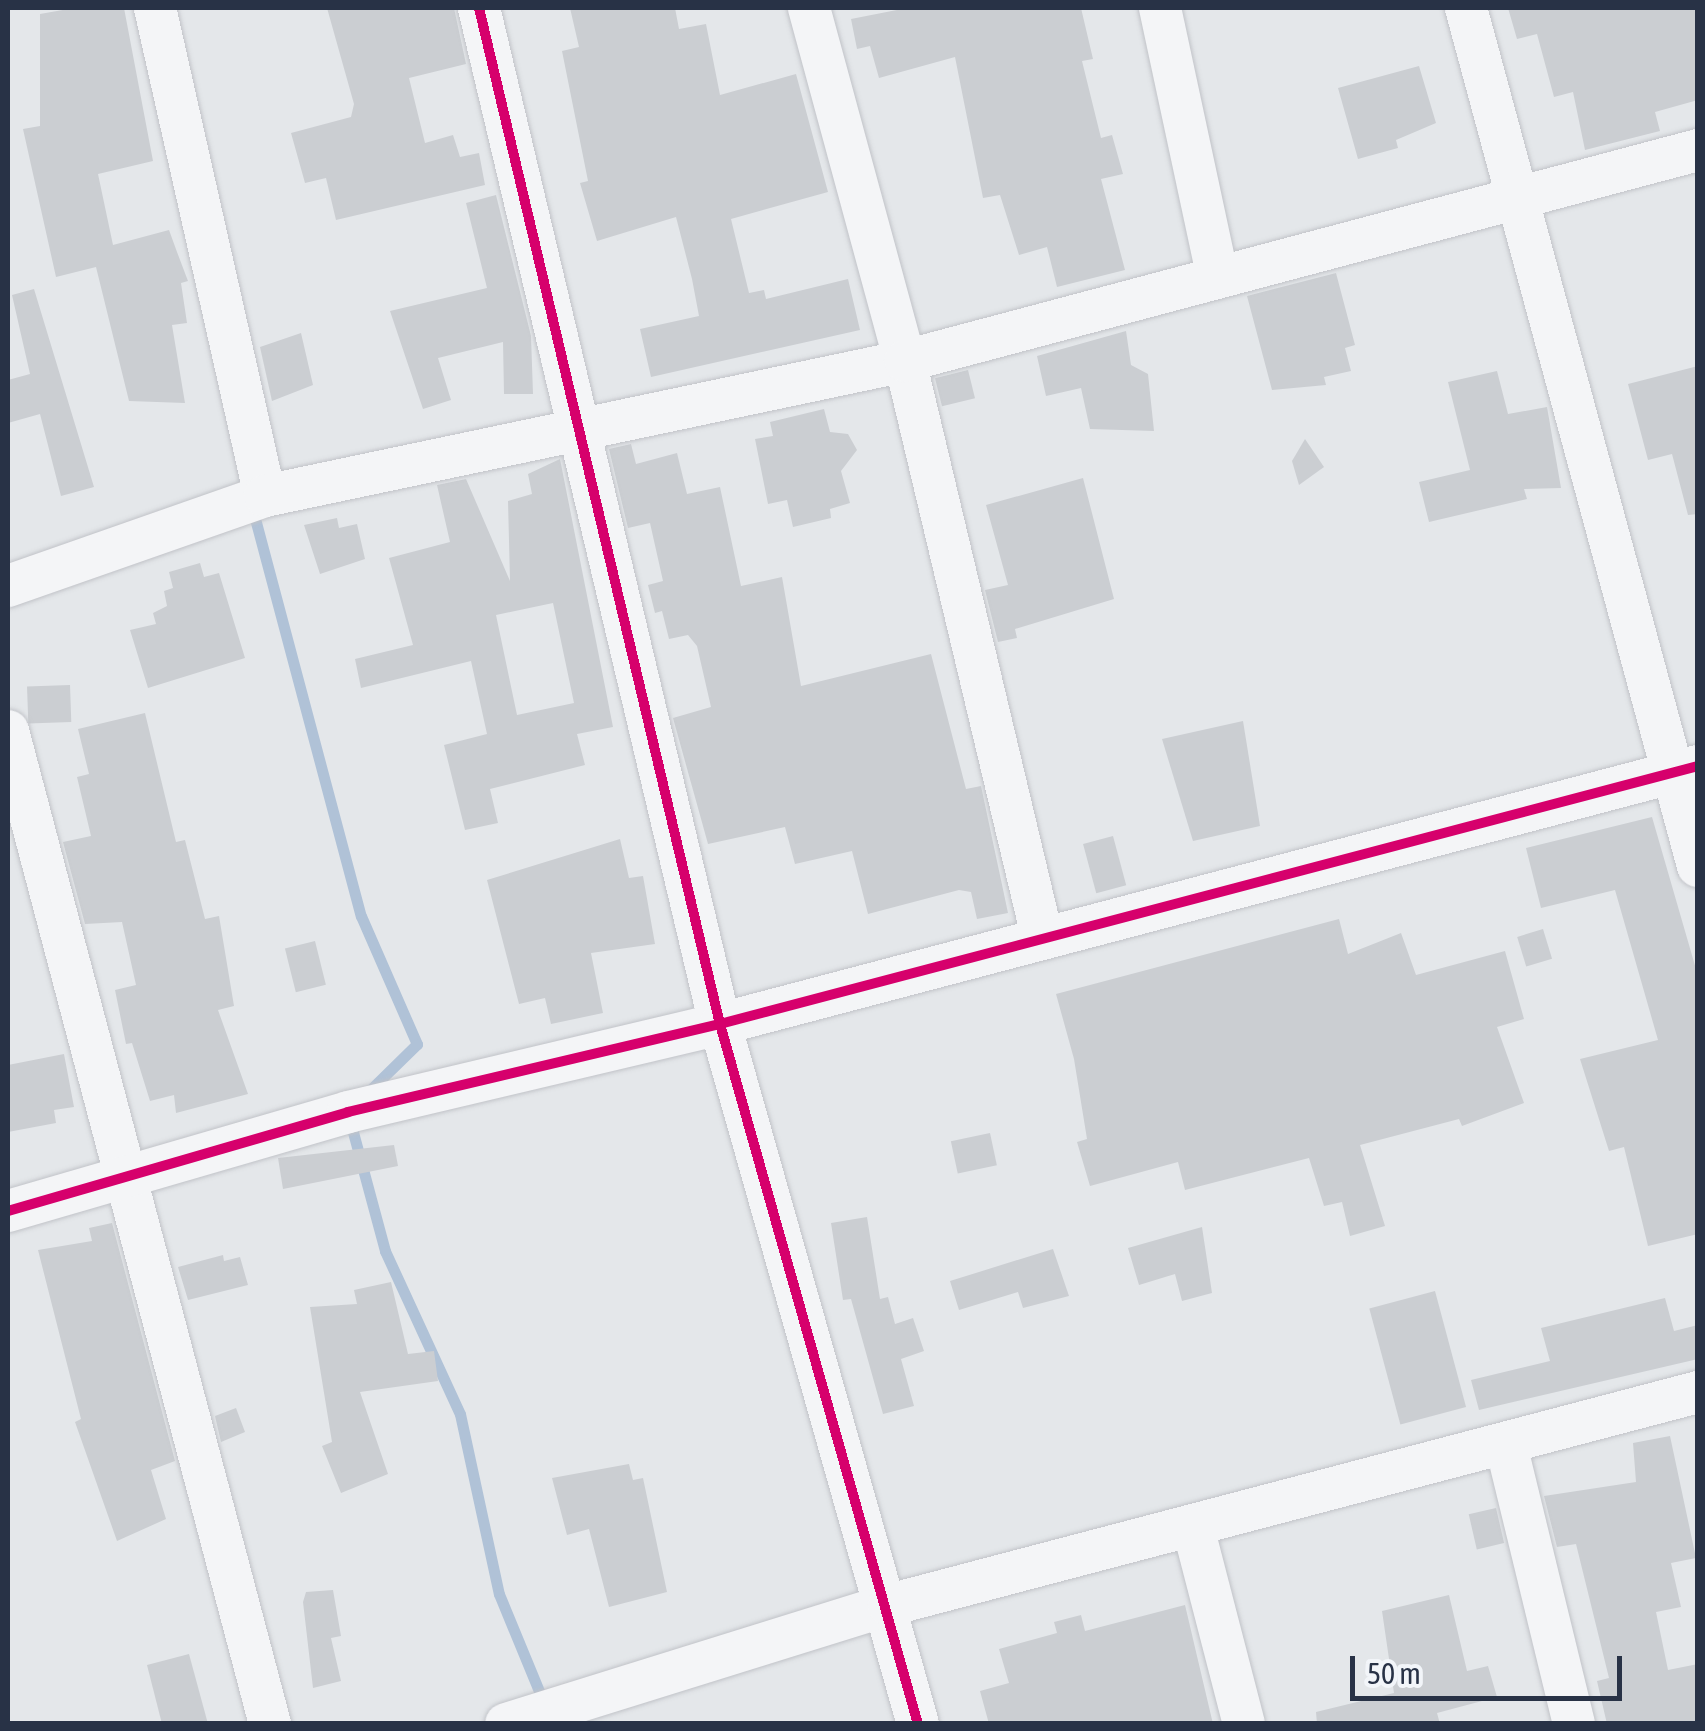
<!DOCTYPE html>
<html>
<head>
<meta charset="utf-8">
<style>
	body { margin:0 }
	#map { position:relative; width:1705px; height:1731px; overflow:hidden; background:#e4e7ea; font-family:"Asap Condensed",sans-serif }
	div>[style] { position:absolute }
	.stream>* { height:11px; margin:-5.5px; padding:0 5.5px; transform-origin:5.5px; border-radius:5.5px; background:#b0c2d7 }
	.building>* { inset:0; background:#cbced2; transform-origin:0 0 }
	.roads { filter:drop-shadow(0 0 2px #c1c3c8) drop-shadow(0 0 2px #c1c3c8) }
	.street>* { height:42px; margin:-21px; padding:0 21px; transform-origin:21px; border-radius:21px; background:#f4f5f7 }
	.cycleway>* { height:10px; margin:-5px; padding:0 5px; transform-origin:5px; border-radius:5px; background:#d6006c }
	span { translate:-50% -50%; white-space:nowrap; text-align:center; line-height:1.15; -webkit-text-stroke:9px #f2f5f9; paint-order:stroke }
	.frame { position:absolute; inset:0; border:10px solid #283246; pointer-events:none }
	.scale { position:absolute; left:1350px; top:1656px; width:272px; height:45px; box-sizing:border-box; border:5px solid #283246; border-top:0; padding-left:12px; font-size:30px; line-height:35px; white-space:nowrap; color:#283246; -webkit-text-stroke:8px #f2f5f9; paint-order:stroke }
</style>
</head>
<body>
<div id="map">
	<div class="stream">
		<i style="left:253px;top:511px;width:419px;rotate:75.1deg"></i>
		<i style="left:361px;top:916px;width:140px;rotate:66.4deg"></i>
		<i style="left:417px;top:1044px;width:67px;rotate:135.6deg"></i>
		<i style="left:350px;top:1121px;width:135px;rotate:74.9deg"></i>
		<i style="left:385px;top:1251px;width:179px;rotate:65.3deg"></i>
		<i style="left:460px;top:1414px;width:184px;rotate:77.8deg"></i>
		<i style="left:499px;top:1594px;width:118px;rotate:67.6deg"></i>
	</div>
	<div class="building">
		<i style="clip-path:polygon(74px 8px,124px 8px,153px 161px,98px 174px,113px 245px,169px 230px,177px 252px,188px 281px,181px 283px,187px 323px,172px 325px,185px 403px,129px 401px,96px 267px,56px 277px,23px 129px,40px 126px,40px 14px)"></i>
		<i style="clip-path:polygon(327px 8px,454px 8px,466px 64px,409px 78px,425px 143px,453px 135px,460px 157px,479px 153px,485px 185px,336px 220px,326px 178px,305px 183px,291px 133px,351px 117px,354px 104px)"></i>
		<i style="clip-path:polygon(570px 8px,675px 8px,679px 29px,706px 24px,720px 95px,796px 74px,828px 192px,731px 219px,749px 293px,764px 290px,766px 299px,848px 279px,860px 330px,651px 377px,640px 329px,699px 316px,692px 279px,676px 217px,597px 241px,580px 183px,588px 181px,562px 51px,579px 47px)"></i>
		<i style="clip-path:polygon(907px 8px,1081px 8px,1093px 59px,1082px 61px,1101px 138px,1112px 135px,1123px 174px,1101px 179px,1125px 270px,1057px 287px,1047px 247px,1019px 255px,1000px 195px,983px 198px,955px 57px,879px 78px,870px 46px,857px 49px,851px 19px)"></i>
		<i style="clip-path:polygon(1508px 8px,1698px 8px,1698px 100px,1655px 112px,1660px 131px,1585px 150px,1573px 92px,1554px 97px,1537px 34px,1517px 39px)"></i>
		<i style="clip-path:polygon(1419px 66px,1436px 123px,1396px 140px,1398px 148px,1358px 159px,1338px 88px)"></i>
		<i style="clip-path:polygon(496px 195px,531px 336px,533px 394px,504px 394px,503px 342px,438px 358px,451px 400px,423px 409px,390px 311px,487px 288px,466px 203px)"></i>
		<i style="clip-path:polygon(1336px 273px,1355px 345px,1345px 348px,1351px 371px,1324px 377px,1326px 385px,1272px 390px,1247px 296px)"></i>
		<i style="clip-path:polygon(34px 289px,94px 487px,61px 496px,40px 414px,8px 423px,8px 380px,30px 374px,12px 295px)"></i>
		<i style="clip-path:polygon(1126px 331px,1131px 365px,1148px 374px,1154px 431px,1090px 429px,1081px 388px,1046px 396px,1037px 356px)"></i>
		<i style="clip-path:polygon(301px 333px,313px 385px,272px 401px,260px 347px)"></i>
		<i style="clip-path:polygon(1698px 366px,1698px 514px,1688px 515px,1672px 454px,1648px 460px,1628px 384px)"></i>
		<i style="left:968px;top:370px;width:29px;height:34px;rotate:76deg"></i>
		<i style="clip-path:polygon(1497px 371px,1508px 414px,1547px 407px,1561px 488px,1524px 489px,1527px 499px,1429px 522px,1419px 482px,1470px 470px,1448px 382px)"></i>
		<i style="clip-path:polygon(824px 409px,830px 432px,848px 434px,857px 450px,841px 471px,850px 503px,830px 509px,831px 518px,793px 527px,787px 500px,768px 504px,755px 439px,773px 436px,770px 422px)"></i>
		<i style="clip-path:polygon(1305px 439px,1324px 467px,1299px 485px,1292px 461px)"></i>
		<i style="clip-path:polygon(631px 444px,636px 464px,677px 453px,687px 494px,720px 487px,741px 586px,782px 577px,801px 686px,931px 654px,966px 789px,981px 786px,1008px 913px,977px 919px,971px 892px,959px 890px,868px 914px,852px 851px,795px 864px,785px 827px,708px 844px,673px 718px,711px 707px,697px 646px,688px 635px,669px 639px,662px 611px,655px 613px,648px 585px,663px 581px,650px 523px,628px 528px,609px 449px)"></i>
		<i style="clip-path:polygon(evenodd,560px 459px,613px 727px,577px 734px,585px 765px,490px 789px,498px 823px,465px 830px,444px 745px,487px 734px,471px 661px,361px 688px,355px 659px,413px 645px,389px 558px,450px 542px,437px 485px,466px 479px,510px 581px,508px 501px,532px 494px,528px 474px,560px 459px,553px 603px,574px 703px,517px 715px,496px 615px,553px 603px)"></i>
		<i style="clip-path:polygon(1083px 478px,1114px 599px,1015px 629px,1017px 638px,998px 642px,985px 590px,1008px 585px,986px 505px)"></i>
		<i style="clip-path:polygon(337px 518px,339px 528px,357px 524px,365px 559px,320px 574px,304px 525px)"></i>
		<i style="clip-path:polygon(200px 563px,204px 577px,219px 573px,245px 658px,148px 688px,130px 630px,156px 624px,153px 613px,167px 606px,164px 591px,173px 588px,169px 572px)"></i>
		<i style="left:70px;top:685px;width:37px;height:43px;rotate:88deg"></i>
		<i style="clip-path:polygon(145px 713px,176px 842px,185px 840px,205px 919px,219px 916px,234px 1006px,218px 1010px,248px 1094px,176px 1113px,174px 1095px,150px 1101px,132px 1043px,126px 1044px,115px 990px,136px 985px,122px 922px,85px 924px,63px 842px,91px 836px,77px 777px,89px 774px,78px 729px)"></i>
		<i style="clip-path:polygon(1243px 721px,1260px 826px,1193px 841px,1162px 739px)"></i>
		<i style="clip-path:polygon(1652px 817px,1698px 976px,1698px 1234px,1648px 1246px,1624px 1147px,1609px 1151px,1580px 1059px,1658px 1040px,1615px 890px,1541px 908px,1526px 848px)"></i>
		<i style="left:1113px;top:836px;width:51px;height:31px;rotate:75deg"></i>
		<i style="clip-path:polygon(620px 839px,629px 878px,643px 876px,655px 944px,591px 953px,603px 1013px,551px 1024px,545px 998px,519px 1004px,487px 880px)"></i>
		<i style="clip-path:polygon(1339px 919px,1348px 954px,1401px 933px,1416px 975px,1505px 951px,1524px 1019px,1497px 1027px,1524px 1103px,1462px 1126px,1459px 1119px,1360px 1145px,1385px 1226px,1350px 1236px,1342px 1202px,1324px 1206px,1309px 1158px,1185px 1190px,1178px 1162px,1090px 1186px,1077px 1142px,1087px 1139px,1074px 1059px,1056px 994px)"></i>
		<i style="left:1543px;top:929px;width:31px;height:27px;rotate:73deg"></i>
		<i style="left:315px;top:941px;width:45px;height:31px;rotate:76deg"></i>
		<i style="clip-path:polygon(64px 1054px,74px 1107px,54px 1110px,56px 1123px,8px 1132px,8px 1065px)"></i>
		<i style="left:990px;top:1133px;width:33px;height:40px;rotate:78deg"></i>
		<i style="clip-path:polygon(394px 1145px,398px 1166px,283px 1189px,278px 1158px)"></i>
		<i style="clip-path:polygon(867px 1217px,880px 1299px,888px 1297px,895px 1324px,913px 1318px,924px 1351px,901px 1359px,914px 1406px,883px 1414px,851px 1299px,843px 1300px,831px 1223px)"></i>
		<i style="clip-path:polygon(112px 1223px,175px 1461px,151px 1470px,166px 1519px,117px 1541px,75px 1422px,81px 1419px,38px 1250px,92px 1241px,89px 1228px)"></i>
		<i style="clip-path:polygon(1202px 1227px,1212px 1293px,1182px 1301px,1175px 1274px,1139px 1285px,1128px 1248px)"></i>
		<i style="clip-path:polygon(1053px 1249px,1069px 1296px,1023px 1308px,1018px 1292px,959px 1310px,950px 1281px)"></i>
		<i style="clip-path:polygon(223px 1255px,224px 1261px,240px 1257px,248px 1285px,188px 1300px,178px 1267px)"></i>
		<i style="clip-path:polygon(391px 1282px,408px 1354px,434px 1351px,438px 1381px,360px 1392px,388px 1474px,341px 1493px,322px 1446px,332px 1442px,310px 1307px,357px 1304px,354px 1290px)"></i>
		<i style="left:1435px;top:1291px;width:120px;height:68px;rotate:75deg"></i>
		<i style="clip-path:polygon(1665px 1298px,1674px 1331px,1698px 1325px,1698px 1359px,1479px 1410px,1471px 1380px,1550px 1361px,1541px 1328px)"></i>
		<i style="clip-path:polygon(236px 1408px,245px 1432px,221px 1442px,215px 1416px)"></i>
		<i style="clip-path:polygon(1670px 1436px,1696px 1558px,1671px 1563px,1681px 1607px,1656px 1612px,1668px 1670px,1698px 1664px,1698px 1724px,1607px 1724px,1597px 1681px,1609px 1678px,1576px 1544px,1557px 1547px,1544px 1496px,1636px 1482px,1633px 1443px)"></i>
		<i style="clip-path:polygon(629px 1464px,633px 1480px,643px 1478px,667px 1592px,609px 1607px,589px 1529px,567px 1535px,552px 1478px)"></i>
		<i style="left:1496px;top:1508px;width:36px;height:28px;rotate:77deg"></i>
		<i style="clip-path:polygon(333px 1590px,341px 1636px,331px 1638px,341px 1681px,313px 1688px,303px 1602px,306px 1592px)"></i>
		<i style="clip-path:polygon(1449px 1595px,1467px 1671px,1488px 1666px,1497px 1697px,1437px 1713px,1440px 1724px,1317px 1724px,1316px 1712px,1394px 1693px,1382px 1611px)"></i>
		<i style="clip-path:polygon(1185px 1605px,1213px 1724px,989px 1724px,980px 1691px,1009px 1683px,999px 1649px,1057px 1633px,1054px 1622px,1081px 1615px,1085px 1631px)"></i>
		<i style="clip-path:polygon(189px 1654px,208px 1724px,162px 1724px,147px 1665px)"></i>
	</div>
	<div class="roads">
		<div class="street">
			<i style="left:155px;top:8px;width:500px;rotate:77.3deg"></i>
			<i style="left:479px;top:8px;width:1044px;rotate:76.66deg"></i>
			<i style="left:720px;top:1024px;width:727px;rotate:74.21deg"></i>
			<i style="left:809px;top:8px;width:366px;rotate:74.8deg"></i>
			<i style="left:905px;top:361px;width:591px;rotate:76.6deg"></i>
			<i style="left:1160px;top:8px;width:271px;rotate:77.9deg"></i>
			<i style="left:1466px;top:8px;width:889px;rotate:74.87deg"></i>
			<i style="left:8px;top:586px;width:272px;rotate:-19.3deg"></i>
			<i style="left:265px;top:496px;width:654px;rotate:-11.91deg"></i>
			<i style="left:905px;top:361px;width:821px;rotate:-14.9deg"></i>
			<i style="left:8px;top:731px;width:1027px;rotate:75.22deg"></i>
			<i style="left:8px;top:1211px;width:354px;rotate:-16.2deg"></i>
			<i style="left:348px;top:1112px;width:382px;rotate:-13.3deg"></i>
			<i style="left:720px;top:1024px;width:1011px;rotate:-14.78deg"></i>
			<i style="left:1506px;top:1445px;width:287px;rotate:76.3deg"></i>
			<i style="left:1193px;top:1527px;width:203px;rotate:75.5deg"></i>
			<i style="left:506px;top:1724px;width:401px;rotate:-17.3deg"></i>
			<i style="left:889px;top:1605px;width:837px;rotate:-14.75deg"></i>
		</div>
	</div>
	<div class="cycleway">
		<i style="left:479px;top:8px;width:1044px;rotate:76.66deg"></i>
		<i style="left:720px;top:1024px;width:727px;rotate:74.21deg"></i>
		<i style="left:8px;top:1211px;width:354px;rotate:-16.2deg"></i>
		<i style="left:348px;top:1112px;width:382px;rotate:-13.3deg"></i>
		<i style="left:720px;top:1024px;width:1011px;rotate:-14.78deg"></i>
	</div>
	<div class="frame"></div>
	<div class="scale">50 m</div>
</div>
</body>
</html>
